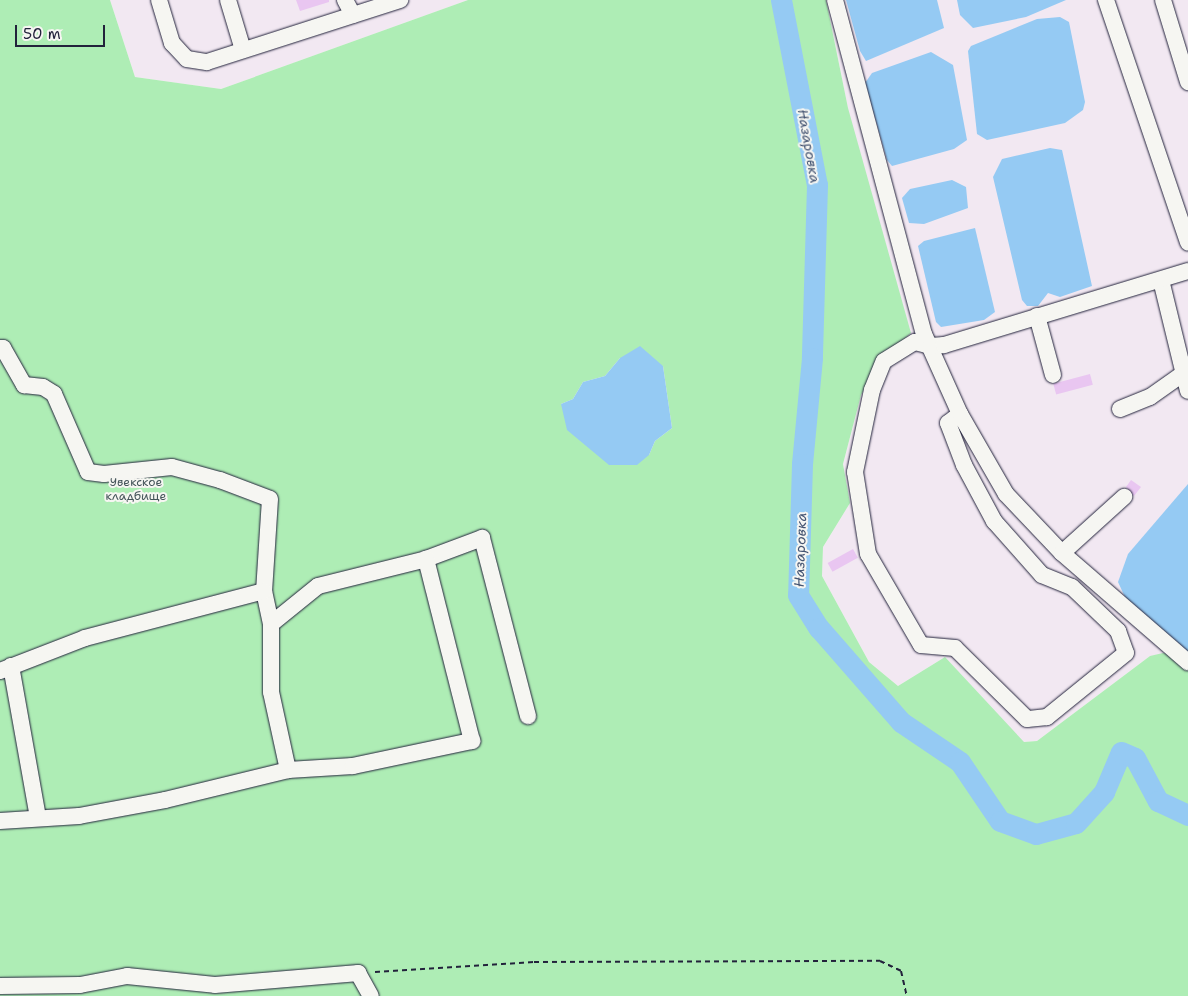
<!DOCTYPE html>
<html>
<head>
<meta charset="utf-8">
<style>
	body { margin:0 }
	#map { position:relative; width:1188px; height:996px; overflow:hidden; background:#f6f6f2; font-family:"Shantell Sans",sans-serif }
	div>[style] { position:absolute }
	.built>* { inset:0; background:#f2e8f2 }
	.green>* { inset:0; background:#aeedb5 }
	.water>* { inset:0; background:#95caf3 }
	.river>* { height:21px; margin:-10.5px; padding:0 10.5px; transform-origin:10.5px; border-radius:10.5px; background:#95caf3 }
	.building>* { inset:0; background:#e9c6f1; transform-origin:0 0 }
	.path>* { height:2px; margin-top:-1px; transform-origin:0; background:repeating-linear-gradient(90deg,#22223b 0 5px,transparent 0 9px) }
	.roads { filter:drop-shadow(0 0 1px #22223b) drop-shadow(0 0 1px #22223b) }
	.minor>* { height:16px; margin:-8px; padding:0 8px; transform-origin:8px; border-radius:8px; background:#f6f6f2 }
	span { translate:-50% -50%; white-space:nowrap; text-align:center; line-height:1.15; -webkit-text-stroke:4px #f6f6f2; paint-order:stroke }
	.park-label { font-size:12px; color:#45555a }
	.water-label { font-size:14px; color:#445472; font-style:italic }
	.scale { position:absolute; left:15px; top:25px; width:90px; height:22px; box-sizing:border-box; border:2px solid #22223b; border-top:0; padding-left:6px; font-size:15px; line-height:18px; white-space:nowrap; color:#22223b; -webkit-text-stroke:4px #f6f6f2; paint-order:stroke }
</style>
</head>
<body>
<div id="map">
	<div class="built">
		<i style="clip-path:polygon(110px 0,468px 0,221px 89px,135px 77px)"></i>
		<i style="clip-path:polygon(826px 0,1188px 0,1188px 664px,1150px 656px,1037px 741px,1023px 742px,945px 657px,898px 686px,869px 662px,822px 576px,823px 547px,850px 503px,843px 464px,861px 395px,881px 359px,848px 108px)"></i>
	</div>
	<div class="green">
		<i style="clip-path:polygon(evenodd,0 0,110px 0,135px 77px,221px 89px,468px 0,826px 0,848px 108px,911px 333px,881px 359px,861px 395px,843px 464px,850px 503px,823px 547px,822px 576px,869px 662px,898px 686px,945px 657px,1024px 742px,1037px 741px,1150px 656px,1163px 653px,1178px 655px,1188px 664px,1188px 996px,0 996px,0 0,620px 358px,663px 366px,672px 428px,655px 441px,649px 455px,561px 404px,573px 399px,583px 382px,605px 376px,620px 358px)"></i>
	</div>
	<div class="water">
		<i style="clip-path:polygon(846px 0,937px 0,944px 28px,866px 61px,860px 51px)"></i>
		<i style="clip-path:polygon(957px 0,1066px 0,1026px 17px,973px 28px,960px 15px)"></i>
		<i style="clip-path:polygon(1060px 17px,1069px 22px,1085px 102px,1083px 110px,1065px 123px,987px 140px,977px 134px,968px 51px,971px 46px,1037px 19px)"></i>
		<i style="clip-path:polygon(931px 52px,953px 65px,967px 140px,954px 149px,892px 166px,887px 160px,865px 83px,872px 73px)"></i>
		<i style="clip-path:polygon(1050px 148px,1062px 150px,1092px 286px,1060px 297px,1048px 293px,1038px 306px,1027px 306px,1022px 300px,993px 177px,1002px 159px)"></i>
		<i style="clip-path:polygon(952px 180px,966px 187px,968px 208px,924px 224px,909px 223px,902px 198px,910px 189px)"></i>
		<i style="clip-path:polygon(975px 228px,995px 312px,984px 320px,941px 327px,936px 322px,918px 246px,924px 241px)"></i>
		<i style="clip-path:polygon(640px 346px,663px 366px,672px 428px,655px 441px,649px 455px,637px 465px,609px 465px,567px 430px,561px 404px,573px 399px,583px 382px,605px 376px,620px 358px)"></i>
		<i style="clip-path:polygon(1188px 484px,1188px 659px,1131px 610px,1118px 582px,1128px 554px)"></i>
	</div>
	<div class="river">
		<i style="left:781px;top:0;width:188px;rotate:79deg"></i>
		<i style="left:817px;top:185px;width:173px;rotate:91.7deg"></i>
		<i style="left:812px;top:358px;width:106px;rotate:95.4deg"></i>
		<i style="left:802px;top:464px;width:131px;rotate:91.7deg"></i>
		<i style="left:798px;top:595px;width:39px;rotate:58deg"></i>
		<i style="left:819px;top:628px;width:125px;rotate:48.9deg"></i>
		<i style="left:901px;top:722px;width:71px;rotate:34.1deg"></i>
		<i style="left:960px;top:762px;width:71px;rotate:55.9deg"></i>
		<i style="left:1000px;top:821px;width:38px;rotate:20deg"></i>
		<i style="left:1036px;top:834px;width:41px;rotate:-15.4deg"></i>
		<i style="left:1076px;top:823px;width:42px;rotate:-47.9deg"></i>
		<i style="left:1104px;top:792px;width:43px;rotate:-67deg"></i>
		<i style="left:1121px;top:752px;width:15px;rotate:23deg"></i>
		<i style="left:1135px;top:758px;width:49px;rotate:61.9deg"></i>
		<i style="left:1158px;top:801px;width:33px;rotate:25deg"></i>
	</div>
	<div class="building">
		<i style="clip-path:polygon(296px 0,329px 0,329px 2px,300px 11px)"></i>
		<i style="left:1090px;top:374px;width:11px;height:38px;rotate:75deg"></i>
		<i style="clip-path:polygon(1131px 480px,1141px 487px,1134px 496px,1126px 487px)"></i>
		<i style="left:853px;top:549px;width:10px;height:29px;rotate:61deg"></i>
	</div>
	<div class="path">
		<i style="left:375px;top:972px;width:159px;rotate:-3.6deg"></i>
		<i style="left:534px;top:962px;width:346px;rotate:-0.2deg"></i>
		<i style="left:880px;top:961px;width:23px;rotate:25deg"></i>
		<i style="left:901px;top:971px;width:26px;rotate:77deg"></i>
	</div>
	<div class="roads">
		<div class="minor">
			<i style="left:159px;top:0;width:45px;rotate:73.2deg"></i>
			<i style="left:172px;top:43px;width:22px;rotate:47deg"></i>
			<i style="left:187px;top:59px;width:20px;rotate:9deg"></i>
			<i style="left:207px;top:62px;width:203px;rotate:-17.8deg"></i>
			<i style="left:228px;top:0;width:52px;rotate:73.3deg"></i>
			<i style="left:345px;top:0;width:17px;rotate:62deg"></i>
			<i style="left:835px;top:0;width:346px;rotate:75.1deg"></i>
			<i style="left:924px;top:334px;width:88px;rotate:65.8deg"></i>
			<i style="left:960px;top:414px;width:92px;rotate:60.1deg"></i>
			<i style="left:1006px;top:494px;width:81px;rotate:46.5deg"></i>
			<i style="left:1062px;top:553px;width:167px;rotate:40.9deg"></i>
			<i style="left:1106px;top:0;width:256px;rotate:71.3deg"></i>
			<i style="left:1163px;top:0;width:86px;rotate:73deg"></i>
			<i style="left:1161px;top:280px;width:114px;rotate:76.3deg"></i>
			<i style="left:1037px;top:316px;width:61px;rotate:74.8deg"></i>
			<i style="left:0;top:348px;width:3px"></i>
			<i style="left:3px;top:348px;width:43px;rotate:60.4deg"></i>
			<i style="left:24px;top:385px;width:19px;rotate:6deg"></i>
			<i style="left:43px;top:387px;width:13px;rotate:32deg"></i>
			<i style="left:54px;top:394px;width:85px;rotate:66.4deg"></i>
			<i style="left:88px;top:472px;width:16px;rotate:7deg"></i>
			<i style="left:104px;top:474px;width:68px;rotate:-5.9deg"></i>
			<i style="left:172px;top:467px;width:50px;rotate:15.2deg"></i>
			<i style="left:220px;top:480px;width:53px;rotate:20.8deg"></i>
			<i style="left:270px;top:499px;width:92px;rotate:93.7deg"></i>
			<i style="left:264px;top:591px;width:34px;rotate:78deg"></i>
			<i style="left:271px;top:624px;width:68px;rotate:90deg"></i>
			<i style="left:271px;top:692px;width:80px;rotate:77.7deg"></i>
			<i style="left:1120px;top:409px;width:32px;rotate:-22deg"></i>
			<i style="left:1150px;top:397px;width:42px;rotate:-35.2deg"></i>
			<i style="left:960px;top:414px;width:15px;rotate:143deg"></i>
			<i style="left:948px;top:423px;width:45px;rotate:69.1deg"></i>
			<i style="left:964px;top:465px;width:64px;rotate:61.8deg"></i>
			<i style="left:994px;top:521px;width:72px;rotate:48.4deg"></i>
			<i style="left:1042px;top:575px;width:32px;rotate:22deg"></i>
			<i style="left:1072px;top:587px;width:64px;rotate:43.7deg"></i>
			<i style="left:1118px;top:631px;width:23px;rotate:70deg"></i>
			<i style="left:1126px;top:653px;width:102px;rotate:141deg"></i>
			<i style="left:1047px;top:717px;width:20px;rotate:174deg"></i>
			<i style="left:1027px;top:719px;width:101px;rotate:-135.4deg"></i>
			<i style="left:955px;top:648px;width:34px;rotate:-175deg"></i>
			<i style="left:921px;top:645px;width:105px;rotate:-120.2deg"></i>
			<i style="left:868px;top:554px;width:83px;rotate:-99deg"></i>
			<i style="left:855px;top:472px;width:84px;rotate:-78.3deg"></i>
			<i style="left:872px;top:390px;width:31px;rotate:-68deg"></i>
			<i style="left:884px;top:361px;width:36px;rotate:-32deg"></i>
			<i style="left:915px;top:342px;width:16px;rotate:14deg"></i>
			<i style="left:931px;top:346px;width:13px;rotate:-4deg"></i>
			<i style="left:944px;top:345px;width:255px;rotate:-16.9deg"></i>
			<i style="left:1062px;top:553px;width:84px;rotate:-42.1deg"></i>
			<i style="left:271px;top:624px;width:60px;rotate:-39deg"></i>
			<i style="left:318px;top:586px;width:111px;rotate:-14deg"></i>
			<i style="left:426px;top:559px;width:60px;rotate:-20.6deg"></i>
			<i style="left:482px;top:538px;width:184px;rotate:75.5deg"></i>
			<i style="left:11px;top:666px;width:154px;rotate:79.9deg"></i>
			<i style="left:0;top:671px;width:91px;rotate:-21.2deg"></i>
			<i style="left:85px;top:638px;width:185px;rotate:-14.7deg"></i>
			<i style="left:0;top:821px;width:79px;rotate:-3.6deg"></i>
			<i style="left:79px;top:816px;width:87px;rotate:-10.5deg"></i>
			<i style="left:165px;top:800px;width:127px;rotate:-13.7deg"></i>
			<i style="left:288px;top:770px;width:65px;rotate:-3.5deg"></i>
			<i style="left:353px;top:766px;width:122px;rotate:-11.9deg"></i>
			<i style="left:472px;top:741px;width:188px;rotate:-104.2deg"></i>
			<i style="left:0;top:986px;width:80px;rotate:-0.7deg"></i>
			<i style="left:80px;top:985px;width:48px;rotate:-10.8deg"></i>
			<i style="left:127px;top:976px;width:88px;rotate:5.8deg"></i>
			<i style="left:215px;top:985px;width:144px;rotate:-4.8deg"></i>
			<i style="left:358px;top:973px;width:26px;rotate:61deg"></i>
		</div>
	</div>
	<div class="park-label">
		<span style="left:136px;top:490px">Увекское<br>кладбище</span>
	</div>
	<div class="water-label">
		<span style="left:809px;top:146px;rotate:80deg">Назаровка</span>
		<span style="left:800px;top:550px;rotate:-88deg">Назаровка</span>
	</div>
	<div class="scale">50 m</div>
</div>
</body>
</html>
